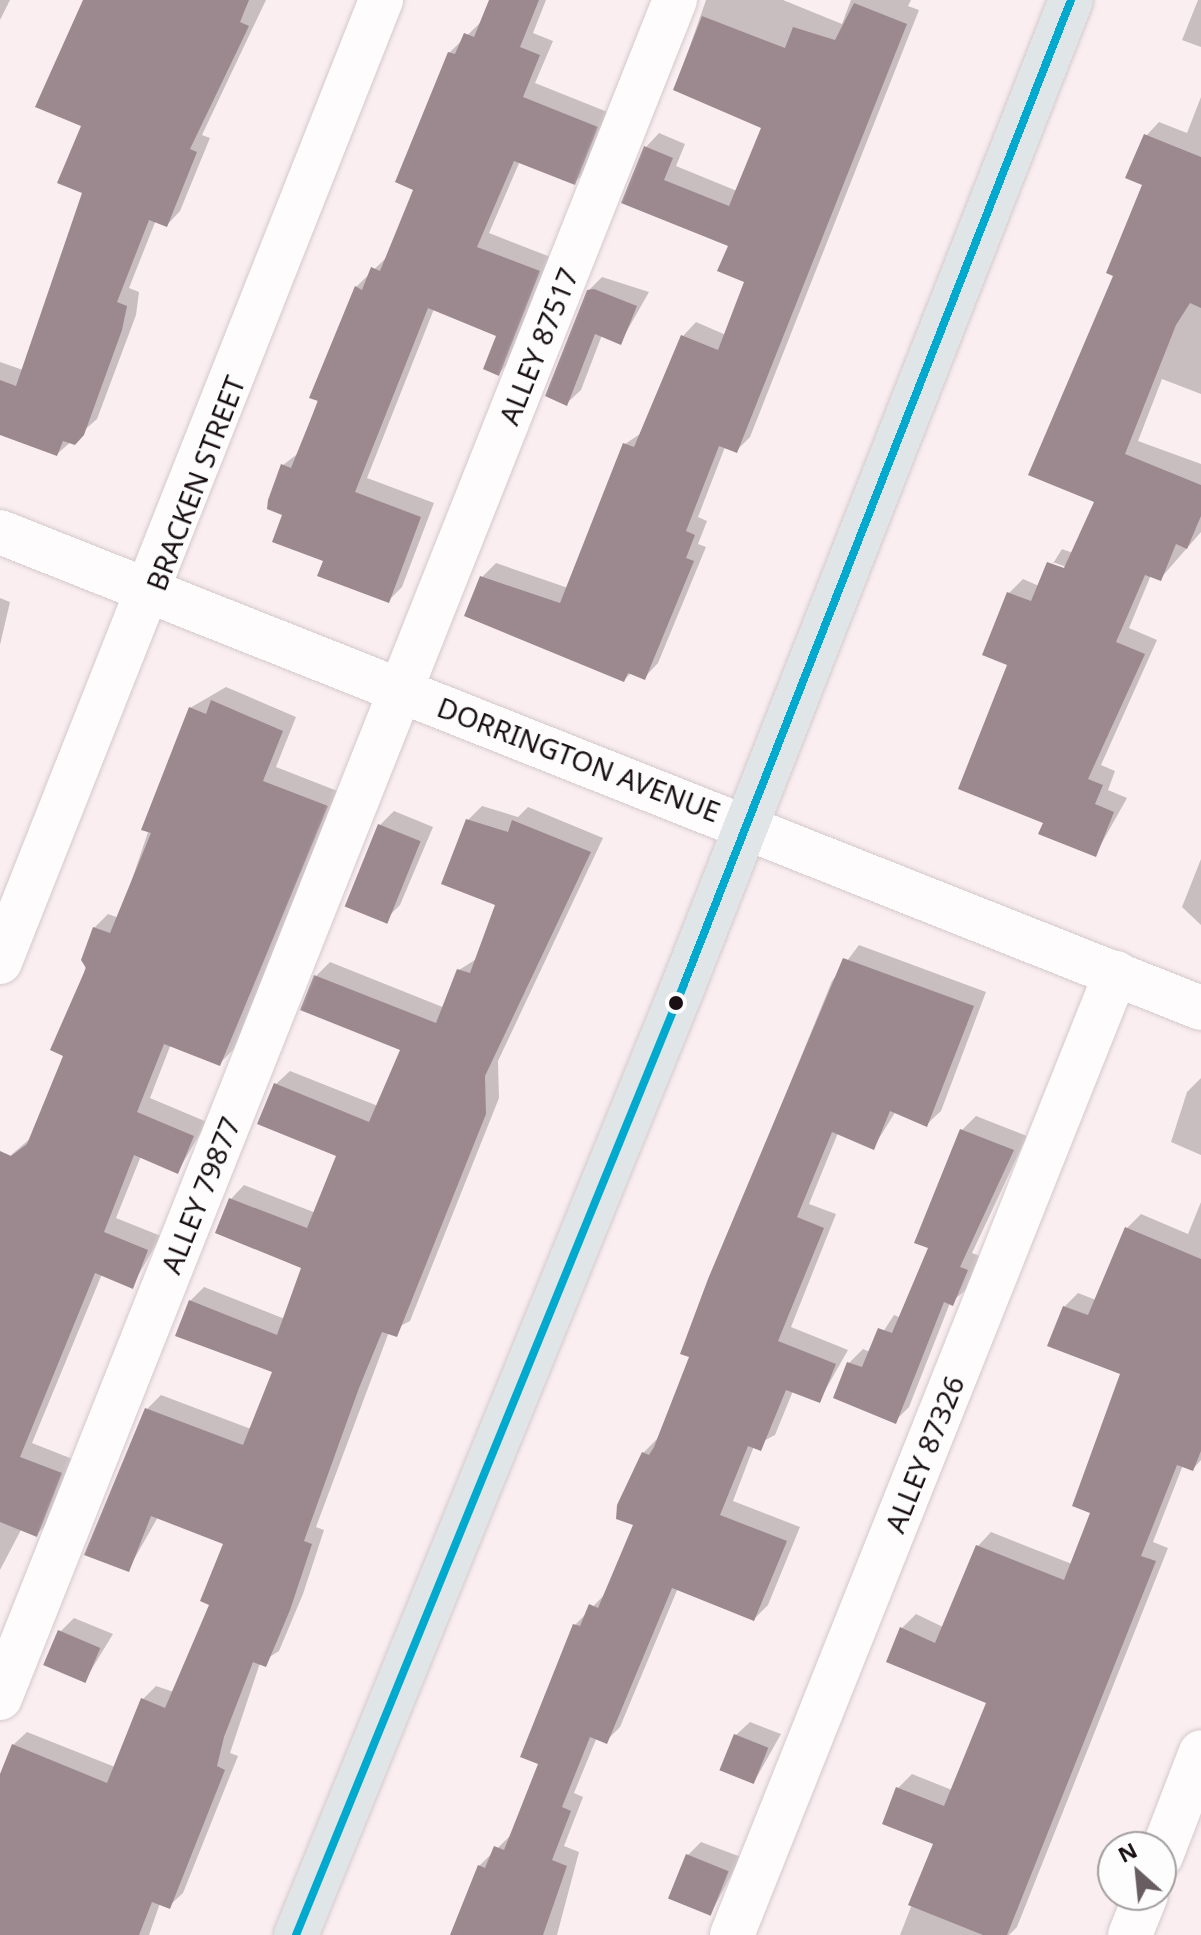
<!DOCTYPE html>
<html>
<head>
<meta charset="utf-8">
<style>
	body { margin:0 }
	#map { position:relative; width:1201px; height:1935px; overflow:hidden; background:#faeef1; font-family:"Noto Sans",sans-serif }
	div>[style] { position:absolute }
	.shadow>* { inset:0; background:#0003 }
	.building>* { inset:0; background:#9c8990; transform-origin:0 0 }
	.roads { filter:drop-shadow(0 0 2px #d4c9cb) drop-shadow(0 0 2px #d4c9cb) }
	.minor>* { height:44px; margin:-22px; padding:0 22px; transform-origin:22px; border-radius:22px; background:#fefcfd }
	.major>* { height:44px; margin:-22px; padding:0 22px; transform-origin:22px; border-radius:22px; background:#e0e6e8 }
	.bus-1>* { height:8px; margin:-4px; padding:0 4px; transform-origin:4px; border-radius:4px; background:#00a9ce }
	.dots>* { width:22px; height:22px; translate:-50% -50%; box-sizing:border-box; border:4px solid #fdfdfd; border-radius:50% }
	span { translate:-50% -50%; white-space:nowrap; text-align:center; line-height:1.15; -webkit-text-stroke:8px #fdfdfd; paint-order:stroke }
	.street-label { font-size:28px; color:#1a1013 }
	.north { position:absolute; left:1097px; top:1831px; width:80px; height:80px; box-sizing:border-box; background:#fdfdfd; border:2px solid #a29e9f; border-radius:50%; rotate:333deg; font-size:22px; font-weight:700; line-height:32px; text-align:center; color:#1a1013 }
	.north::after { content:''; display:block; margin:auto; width:28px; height:36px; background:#685e61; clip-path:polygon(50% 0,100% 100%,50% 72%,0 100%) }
</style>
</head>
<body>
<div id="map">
	<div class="shadow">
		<i style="clip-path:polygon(0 0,10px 0,0 20px)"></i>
		<i style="clip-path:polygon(84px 0,266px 0,202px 135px,210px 138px,180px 211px,167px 225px,156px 220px,129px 288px,139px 292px,136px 315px,97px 419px,57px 454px,0 432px,0 362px,23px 370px,85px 192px)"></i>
		<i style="clip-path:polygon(491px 0,546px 0,533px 33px,553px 41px,535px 83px,610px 113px,588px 169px,574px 183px,520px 161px,489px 233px,553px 258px,512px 360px,498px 374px,499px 335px,434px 309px,367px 478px,434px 503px,402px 587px,388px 601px,326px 560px,285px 514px,283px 465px,300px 452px,356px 287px,389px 255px,416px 188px,449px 53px,482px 21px)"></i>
		<i style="clip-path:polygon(706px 0,783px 0,842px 24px,851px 0,911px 0,908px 6px,919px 10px,750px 437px,736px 451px,725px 447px,698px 517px,707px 521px,698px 544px,706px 547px,658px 663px,645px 677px,632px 672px,624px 680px,482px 577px,496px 563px,568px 588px,625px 444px,643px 432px,683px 336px,696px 322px,726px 335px,747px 281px,730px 245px,624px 202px,646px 147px,659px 133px,685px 144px,676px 166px,737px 191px,763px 127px,675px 89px)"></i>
		<i style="clip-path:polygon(1198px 0,1201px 0,1201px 47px,1182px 40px)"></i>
		<i style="clip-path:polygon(evenodd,1201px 97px,1201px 394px,1162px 379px,1138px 441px,1201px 464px,1201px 532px,1160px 579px,1151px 575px,1129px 628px,1157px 640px,1101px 765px,1115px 771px,1108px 790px,1127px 798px,1095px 855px,1045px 822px,1009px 664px,1009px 593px,1023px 579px,1039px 586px,1062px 549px,1073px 553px,1096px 501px,1116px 275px,1145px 184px,1146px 136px,1159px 122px,1187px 133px,1201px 97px,1053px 562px,1074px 570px,1053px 566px,1053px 562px)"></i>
		<i style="clip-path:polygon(602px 277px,649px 292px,620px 343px,602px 335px,581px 390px,567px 403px,588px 291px)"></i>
		<i style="clip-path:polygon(0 598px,10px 602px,0 645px)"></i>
		<i style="clip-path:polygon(226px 687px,296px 717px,276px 767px,340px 792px,234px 1049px,220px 1063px,171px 1044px,150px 1098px,207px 1122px,178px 1171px,141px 1156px,116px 1218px,161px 1236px,132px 1286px,102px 1274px,32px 1443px,75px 1460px,50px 1521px,37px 1534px,22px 1528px,0 1570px,0 1181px,10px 1156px,32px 1137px,66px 1055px,94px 928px,108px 914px,119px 918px,190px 708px)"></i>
		<i style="clip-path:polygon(482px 806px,518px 817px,528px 807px,603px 838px,498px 1061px,499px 1098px,410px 1321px,389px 1332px,316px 1527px,324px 1530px,303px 1594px,279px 1651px,260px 1663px,230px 1753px,238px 1756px,183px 1893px,169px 1906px,160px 1903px,149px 1935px,49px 1935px,0 1902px,0 1811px,13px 1745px,27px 1732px,115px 1767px,143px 1699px,156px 1686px,174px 1692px,212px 1604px,226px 1543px,158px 1517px,128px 1570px,147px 1409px,161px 1395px,251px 1429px,274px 1371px,190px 1301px,204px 1287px,285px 1319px,304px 1267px,231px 1199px,244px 1185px,316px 1213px,338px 1155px,276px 1084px,290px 1071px,378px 1106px,403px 1048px,316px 976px,330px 962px,445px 1008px,459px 970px,478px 958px,498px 904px,468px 820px)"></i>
		<i style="clip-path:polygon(394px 811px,433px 827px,400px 905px,386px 919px,380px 825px)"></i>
		<i style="clip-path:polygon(1201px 859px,1201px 925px,1182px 907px)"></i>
		<i style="clip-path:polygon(859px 945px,986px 992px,941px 1111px,927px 1124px,896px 1111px,873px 1148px,838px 1133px,809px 1204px,836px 1214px,791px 1327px,848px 1350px,819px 1401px,793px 1391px,775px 1435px,754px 1446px,733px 1501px,800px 1527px,768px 1605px,754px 1619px,678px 1588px,620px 1727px,606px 1741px,597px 1737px,574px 1793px,583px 1797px,564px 1846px,579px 1852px,557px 1935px,454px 1935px,479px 1866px,512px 1834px,540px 1762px,575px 1625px,607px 1592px,635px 1524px,643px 1453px,657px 1439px,692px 1356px,710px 1279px,832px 981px)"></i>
		<i style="clip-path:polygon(1201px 1078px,1201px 1155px,1171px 1142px,1187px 1092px)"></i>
		<i style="clip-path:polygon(976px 1116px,1027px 1136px,972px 1253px,980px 1256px,966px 1290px,950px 1303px,909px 1407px,895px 1421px,849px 1363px,863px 1349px,870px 1352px,894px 1315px,901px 1318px,930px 1247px,917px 1242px,962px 1130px)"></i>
		<i style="clip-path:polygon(1201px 1202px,1201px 1460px,1193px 1469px,1183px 1465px,1153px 1542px,1168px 1548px,1017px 1927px,1009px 1935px,900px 1935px,936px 1843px,898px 1788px,912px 1774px,952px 1790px,989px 1702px,902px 1628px,916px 1614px,943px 1627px,978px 1546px,991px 1532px,1072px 1564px,1093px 1512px,1123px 1373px,1064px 1307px,1078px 1293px,1096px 1300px,1127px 1228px,1141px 1214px,1188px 1234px)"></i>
		<i style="clip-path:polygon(74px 1618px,113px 1634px,85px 1680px,60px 1632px)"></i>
		<i style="clip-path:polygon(750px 1722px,781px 1734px,754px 1782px,736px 1735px)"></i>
		<i style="clip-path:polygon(701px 1842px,741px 1857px,711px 1913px,687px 1856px)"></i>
	</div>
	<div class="building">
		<i style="clip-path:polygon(83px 0,249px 0,240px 22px,249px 26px,190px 149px,197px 152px,167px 227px,149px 220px,117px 302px,127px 306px,122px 330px,84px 435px,75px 445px,63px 441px,57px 456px,0 435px,0 380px,16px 386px,82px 193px,57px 183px,81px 126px,35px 107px)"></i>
		<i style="clip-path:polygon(489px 0,539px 0,520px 47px,540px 55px,523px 97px,598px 127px,575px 185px,514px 161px,477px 247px,540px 271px,499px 376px,483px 369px,496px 336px,428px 308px,355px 492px,421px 517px,389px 603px,317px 576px,323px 561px,272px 542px,282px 515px,267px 509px,268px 500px,281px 464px,291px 468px,318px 401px,309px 398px,355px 286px,362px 290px,371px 267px,380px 271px,413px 190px,395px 182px,448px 52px,455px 54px,464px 33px,474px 37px)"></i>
		<i style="clip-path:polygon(854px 3px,907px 24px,737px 453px,719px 446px,686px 531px,695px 535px,686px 558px,694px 561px,645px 680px,628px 673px,624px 682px,464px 616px,480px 576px,560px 603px,623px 443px,634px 447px,681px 335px,718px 350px,744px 282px,717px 271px,728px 246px,621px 203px,644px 146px,673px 158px,664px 180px,729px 206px,761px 128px,673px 90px,702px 16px,785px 48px,793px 27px,835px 40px)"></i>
		<i style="clip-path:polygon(1144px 134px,1201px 157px,1201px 308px,1190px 303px,1176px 325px,1125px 454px,1201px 485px,1201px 516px,1187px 549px,1176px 544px,1161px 581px,1145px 575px,1116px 642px,1145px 654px,1088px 779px,1103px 785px,1095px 804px,1114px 812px,1096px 857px,1038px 834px,1043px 823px,958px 789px,1007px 665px,982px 655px,1007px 592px,1031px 601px,1047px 562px,1064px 568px,1094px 502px,1028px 475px,1113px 276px,1106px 273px,1142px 185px,1125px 178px)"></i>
		<i style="clip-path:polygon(594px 289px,637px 306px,621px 345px,595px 334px,567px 406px,545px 396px,587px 290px)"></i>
		<i style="clip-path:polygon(211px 700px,283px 731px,263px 781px,328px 806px,220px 1066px,164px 1044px,137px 1112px,194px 1136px,178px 1174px,134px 1155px,104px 1232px,148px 1250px,133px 1289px,95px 1273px,20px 1457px,62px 1473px,37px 1537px,0 1522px,0 1151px,11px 1156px,27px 1144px,63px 1056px,50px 1050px,86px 968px,81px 960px,93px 927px,110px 933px,151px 833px,141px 830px,189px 707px,206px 714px)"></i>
		<i style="clip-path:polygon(466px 819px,508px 832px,512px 820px,591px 852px,485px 1076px,486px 1114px,397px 1337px,382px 1332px,359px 1388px,304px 1541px,312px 1544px,290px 1610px,266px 1667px,253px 1662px,224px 1737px,217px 1766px,225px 1770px,170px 1909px,152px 1902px,139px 1935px,0 1935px,0 1774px,12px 1744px,107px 1783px,141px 1698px,165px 1708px,209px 1605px,200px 1601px,223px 1544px,151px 1516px,129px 1572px,84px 1555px,145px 1408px,243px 1445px,272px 1372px,175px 1336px,189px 1300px,277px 1335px,301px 1268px,215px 1233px,229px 1198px,307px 1228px,336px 1156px,257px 1124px,274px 1083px,369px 1122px,400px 1050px,300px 1010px,314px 975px,436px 1023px,457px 969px,470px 973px,495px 905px,441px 884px)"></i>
		<i style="left:378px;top:824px;width:46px;height:89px;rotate:22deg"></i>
		<i style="clip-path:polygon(843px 958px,974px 1006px,927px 1127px,890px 1111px,874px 1150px,832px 1132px,797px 1217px,824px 1228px,778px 1341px,836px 1364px,820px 1403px,786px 1390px,761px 1451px,748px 1446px,720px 1515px,787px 1541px,754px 1621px,672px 1588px,607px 1744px,590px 1737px,562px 1807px,571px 1811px,552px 1860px,567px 1866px,543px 1935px,450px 1935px,478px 1865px,485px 1868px,494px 1846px,504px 1850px,538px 1764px,520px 1757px,573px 1624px,580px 1626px,589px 1604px,598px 1608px,633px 1525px,616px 1519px,617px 1505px,642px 1452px,649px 1455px,654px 1447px,689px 1357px,680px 1354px,708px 1279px)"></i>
		<i style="clip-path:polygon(960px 1129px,1014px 1150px,960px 1267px,968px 1270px,953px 1306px,944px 1302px,896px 1424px,833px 1398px,847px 1362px,862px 1367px,878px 1328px,892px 1333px,928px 1248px,914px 1243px)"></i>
		<i style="clip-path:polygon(1125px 1227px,1201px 1259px,1201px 1451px,1193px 1471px,1177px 1465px,1141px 1556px,1156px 1561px,1007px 1935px,983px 1935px,908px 1905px,933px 1844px,882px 1824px,896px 1787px,944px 1806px,986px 1703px,886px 1662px,900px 1627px,935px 1643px,976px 1545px,1064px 1580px,1090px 1513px,1072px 1506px,1120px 1374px,1047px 1346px,1063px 1306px,1088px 1315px)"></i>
		<i style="left:58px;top:1630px;width:46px;height:38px;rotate:23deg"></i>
		<i style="left:734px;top:1734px;width:37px;height:39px;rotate:22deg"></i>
		<i style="left:686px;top:1854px;width:46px;height:48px;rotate:22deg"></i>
	</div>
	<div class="roads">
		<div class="minor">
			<i style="left:0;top:532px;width:1292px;rotate:21.62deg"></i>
			<i style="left:0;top:962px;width:1035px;rotate:-68.39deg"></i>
			<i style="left:0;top:1698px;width:1827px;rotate:-68.32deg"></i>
			<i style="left:1161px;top:1856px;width:111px;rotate:-69deg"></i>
			<i style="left:732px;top:1935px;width:1036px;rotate:-68.24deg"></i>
			<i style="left:1130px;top:1935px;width:43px;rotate:-68.2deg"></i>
		</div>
		<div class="major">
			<i style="left:296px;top:1935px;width:1027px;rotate:-67.8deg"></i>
			<i style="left:684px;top:984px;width:1057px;rotate:-68.53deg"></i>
		</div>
	</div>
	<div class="bus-1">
		<i style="left:296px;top:1935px;width:1027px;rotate:-67.8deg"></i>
		<i style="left:684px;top:984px;width:1057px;rotate:-68.53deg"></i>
	</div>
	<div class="dots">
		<i style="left:676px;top:1003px;background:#1a1013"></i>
	</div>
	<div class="street-label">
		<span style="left:538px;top:346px;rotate:-68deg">ALLEY 87517</span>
		<span style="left:195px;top:483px;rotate:-69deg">BRACKEN STREET</span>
		<span style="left:579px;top:759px;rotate:21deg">DORRINGTON AVENUE</span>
		<span style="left:200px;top:1195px;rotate:-68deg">ALLEY 79877</span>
		<span style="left:924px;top:1454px;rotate:-68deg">ALLEY 87326</span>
	</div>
	<div class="north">N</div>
</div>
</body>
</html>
